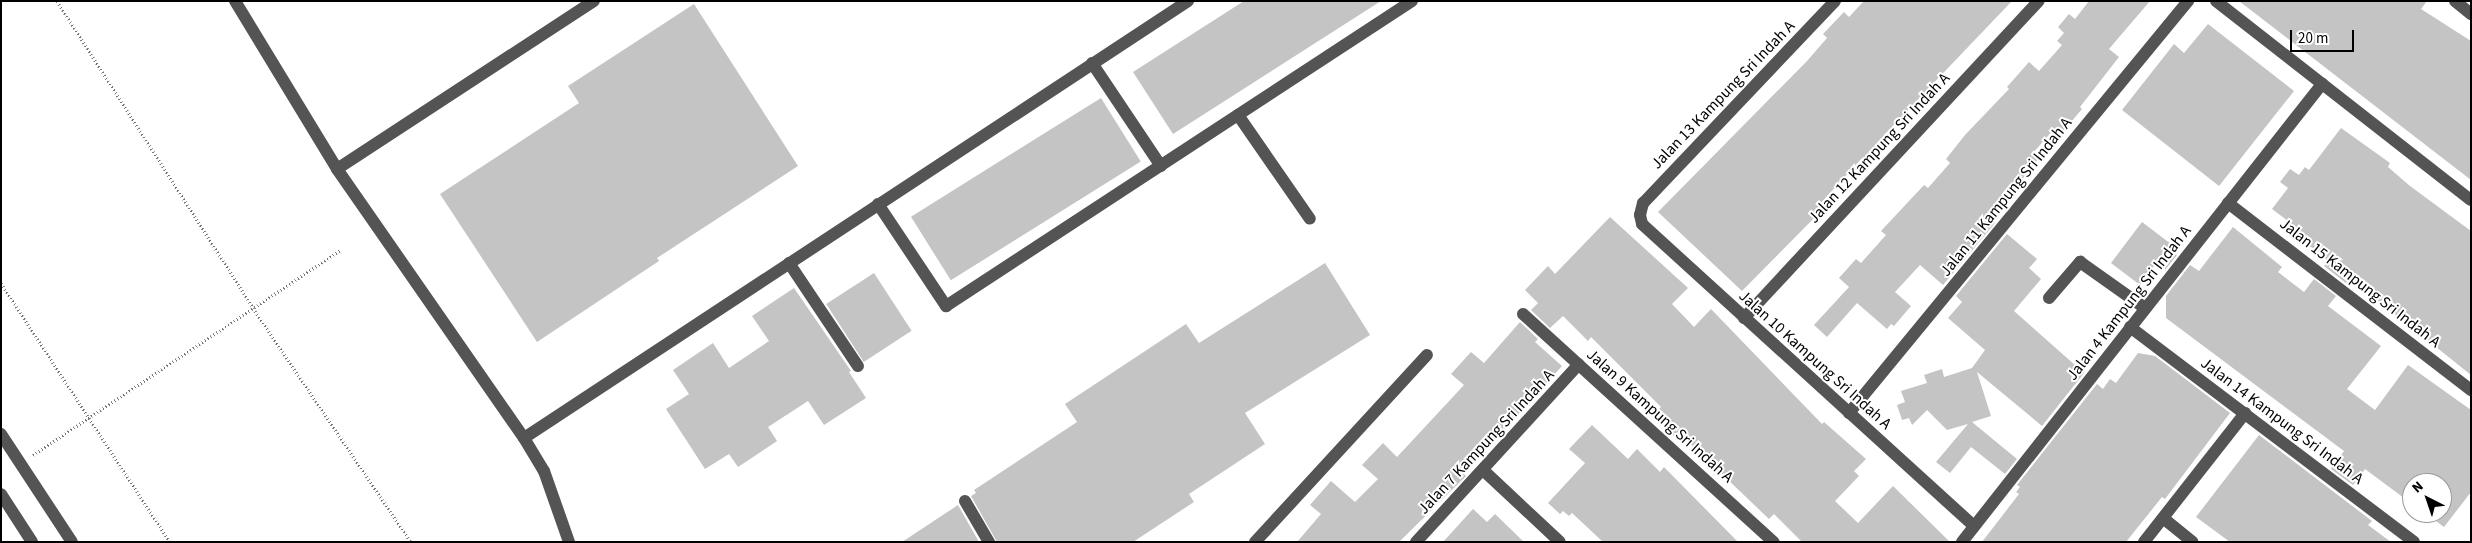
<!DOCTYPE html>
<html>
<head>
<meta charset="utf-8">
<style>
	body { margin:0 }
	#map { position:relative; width:2472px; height:543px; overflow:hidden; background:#fff; font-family:"Source Sans 3",sans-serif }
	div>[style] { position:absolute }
	.building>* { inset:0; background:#c4c4c4; transform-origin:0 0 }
	.path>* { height:3px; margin-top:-1.5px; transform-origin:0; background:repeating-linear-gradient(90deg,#767676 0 1px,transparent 0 3.5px) }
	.minor>* { height:12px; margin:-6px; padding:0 6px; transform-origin:6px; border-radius:6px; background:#545454 }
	span { translate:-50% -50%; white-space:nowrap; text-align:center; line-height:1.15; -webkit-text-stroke:4px #fff; paint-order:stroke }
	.street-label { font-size:16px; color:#000 }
	.frame { position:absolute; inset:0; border:2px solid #000; pointer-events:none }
	.north { position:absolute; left:2402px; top:473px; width:50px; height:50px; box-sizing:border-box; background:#fff; border:1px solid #999; border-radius:50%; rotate:319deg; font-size:14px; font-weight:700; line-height:20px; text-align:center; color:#000 }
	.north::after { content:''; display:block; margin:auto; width:18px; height:22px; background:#000; clip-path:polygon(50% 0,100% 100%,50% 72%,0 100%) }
	.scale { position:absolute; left:2290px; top:30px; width:64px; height:22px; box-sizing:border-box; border:2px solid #000; border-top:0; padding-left:6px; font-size:15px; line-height:18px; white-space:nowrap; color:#000; -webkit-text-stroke:4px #fff; paint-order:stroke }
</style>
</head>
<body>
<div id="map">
	<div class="building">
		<i style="clip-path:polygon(1244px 1px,1381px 1px,1173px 134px,1133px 72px)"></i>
		<i style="clip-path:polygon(1864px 1px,2012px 1px,1884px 135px,1888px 139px,1866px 162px,1862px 158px,1818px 206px,1822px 210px,1742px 291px,1658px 212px,1807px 61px,1827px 38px,1823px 34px,1844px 12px,1849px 17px)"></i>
		<i style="clip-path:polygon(2089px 1px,2150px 1px,2109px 49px,2119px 57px,2080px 107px,2082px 109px,2061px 134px,2054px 129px,2033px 153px,2039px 158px,1999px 208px,1991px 220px,1995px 223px,1943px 285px,1920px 265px,1895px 292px,1911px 306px,1894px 326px,1891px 324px,1887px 329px,1857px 303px,1827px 337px,1814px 325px,1849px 287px,1839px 278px,1856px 259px,1861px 263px,1886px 235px,1881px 231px,1924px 185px,1928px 188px,1950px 163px,1946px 159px,1965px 135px,2009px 89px,2007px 87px,2029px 62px,2039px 71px,2062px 45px,2057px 41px,2064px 33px,2058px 27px,2069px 14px,2075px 19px)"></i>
		<i style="clip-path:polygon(2239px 1px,2427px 1px,2421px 9px,2471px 41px,2471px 180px)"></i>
		<i style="clip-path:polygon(694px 4px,798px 166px,657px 258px,659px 261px,537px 342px,440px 194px,579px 103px,568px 86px)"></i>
		<i style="clip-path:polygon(2208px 24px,2294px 91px,2219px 186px,2122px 110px,2174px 44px,2184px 53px)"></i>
		<i style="left:1101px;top:98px;width:75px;height:224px;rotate:58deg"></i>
		<i style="clip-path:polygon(2341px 128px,2390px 163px,2388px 167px,2410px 186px,2471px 231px,2471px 375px,2350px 278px,2346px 283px,2324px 266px,2328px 261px,2296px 235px,2300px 230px,2272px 209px,2288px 188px,2280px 182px,2290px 169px,2299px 175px,2305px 167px,2309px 170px)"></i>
		<i style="clip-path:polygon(1610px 217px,1688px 288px,1672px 304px,1694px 327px,1711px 309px,1822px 424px,1824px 422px,1866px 459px,1854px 471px,1859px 476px,1835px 501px,1858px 523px,1893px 486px,1950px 542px,1802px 542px,1774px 514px,1769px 519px,1678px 432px,1674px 436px,1653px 416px,1661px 407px,1591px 337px,1588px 341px,1563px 316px,1550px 328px,1531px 310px,1538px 303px,1525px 290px,1548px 266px,1555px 274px)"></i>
		<i style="clip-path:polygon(2142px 222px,2171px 244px,2168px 248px,2177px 255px,2165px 270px,2165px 251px,2140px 285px,2111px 263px)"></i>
		<i style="clip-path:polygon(2233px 227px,2282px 267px,2278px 272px,2304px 292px,2314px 279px,2336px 296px,2328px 306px,2381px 346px,2347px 389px,2375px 410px,2408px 365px,2471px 410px,2471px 492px,2444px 527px,2425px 513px,2442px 513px,2442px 483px,2412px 483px,2412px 504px,2365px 469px,2353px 485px,2331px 469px,2344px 451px,2166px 318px,2166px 296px,2190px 265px,2199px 271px)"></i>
		<i style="clip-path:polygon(2007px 234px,2037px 259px,2029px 268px,2041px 279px,2014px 311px,2084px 373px,2042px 426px,1977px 372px,1991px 416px,1972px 422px,2017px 459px,2005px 474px,1971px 447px,1950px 473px,1936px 462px,1968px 424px,1947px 430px,1927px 410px,1912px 425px,1909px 418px,1902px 420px,1897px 405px,1905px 402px,1901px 391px,1927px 383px,1924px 375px,1942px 369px,1944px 377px,1972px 368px,1985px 350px,1948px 318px,1962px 302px,1956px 296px)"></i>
		<i style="clip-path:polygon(1325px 263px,1370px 335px,1245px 413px,1265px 444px,1189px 494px,1194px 502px,1133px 542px,997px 542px,971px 496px,976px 493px,974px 490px,1077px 422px,1065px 404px,1186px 324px,1199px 343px)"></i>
		<i style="left:874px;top:273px;width:69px;height:57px;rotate:57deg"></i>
		<i style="clip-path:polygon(794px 288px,851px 371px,849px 372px,866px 398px,824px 425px,808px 401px,768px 427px,777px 441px,738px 467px,729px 454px,705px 469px,666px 409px,689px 394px,673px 370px,713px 343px,729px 368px,769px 341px,752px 316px)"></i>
		<i style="clip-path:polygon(1520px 322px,1538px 339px,1535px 342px,1562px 366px,1464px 474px,1466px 476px,1459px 483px,1399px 542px,1297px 542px,1321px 514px,1310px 505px,1331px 481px,1355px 502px,1378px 479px,1362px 465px,1383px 443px,1397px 457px,1464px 385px,1451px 374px,1471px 352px,1484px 363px)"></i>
		<i style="clip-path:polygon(2138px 353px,2155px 356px,2230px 413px,2165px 499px,2162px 497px,2126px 542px,1982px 542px,2019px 494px,2016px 492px,2020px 487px,2017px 485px,2097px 384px,2103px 389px,2110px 379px,2116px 383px)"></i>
		<i style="clip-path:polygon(1592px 425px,1628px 459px,1637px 449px,1660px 472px,1664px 467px,1738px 542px,1603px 542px,1572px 513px,1569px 516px,1563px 511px,1560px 514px,1548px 503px,1585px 463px,1569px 449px)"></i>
		<i style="clip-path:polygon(2259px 435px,2372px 521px,2368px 525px,2391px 542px,2230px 542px,2196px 517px)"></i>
		<i style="clip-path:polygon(958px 505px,979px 542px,902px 542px)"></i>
		<i style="clip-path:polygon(1473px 509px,1487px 522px,1495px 514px,1524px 542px,1443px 542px)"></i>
	</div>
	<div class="path">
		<i style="left:57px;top:1px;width:364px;rotate:57.4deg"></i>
		<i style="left:253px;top:308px;width:282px;rotate:56deg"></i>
		<i style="left:1px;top:283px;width:309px;rotate:56.9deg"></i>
		<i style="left:33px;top:455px;width:369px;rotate:-33.7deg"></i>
	</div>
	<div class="minor">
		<i style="left:235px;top:1px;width:197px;rotate:58.7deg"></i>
		<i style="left:337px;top:169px;width:328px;rotate:55.2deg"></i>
		<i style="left:524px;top:438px;width:39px;rotate:59deg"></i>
		<i style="left:544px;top:471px;width:75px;rotate:70.6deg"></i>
		<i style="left:1835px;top:1px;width:279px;rotate:133.5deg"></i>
		<i style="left:1643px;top:203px;width:12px;rotate:104deg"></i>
		<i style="left:1640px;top:215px;width:9px;rotate:77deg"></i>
		<i style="left:1642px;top:224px;width:449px;rotate:42.3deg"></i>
		<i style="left:2216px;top:1px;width:323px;rotate:38deg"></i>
		<i style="left:2455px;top:1px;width:21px;rotate:39deg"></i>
		<i style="left:1092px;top:63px;width:124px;rotate:56.2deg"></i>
		<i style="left:1238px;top:115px;width:126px;rotate:55.3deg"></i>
		<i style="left:337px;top:169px;width:307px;rotate:-33.2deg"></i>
		<i style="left:2228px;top:203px;width:307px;rotate:37.6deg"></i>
		<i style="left:878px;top:204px;width:123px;rotate:56.3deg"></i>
		<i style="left:946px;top:306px;width:557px;rotate:-33.21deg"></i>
		<i style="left:789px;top:263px;width:124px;rotate:56.2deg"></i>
		<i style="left:2049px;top:298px;width:48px;rotate:-49.3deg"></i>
		<i style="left:2080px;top:262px;width:80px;rotate:35.3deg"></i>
		<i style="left:1523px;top:314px;width:339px;rotate:42.3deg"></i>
		<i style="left:1744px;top:318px;width:433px;rotate:-47.1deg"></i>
		<i style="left:2130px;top:327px;width:356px;rotate:37.1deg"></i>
		<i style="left:1849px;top:413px;width:534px;rotate:-50.55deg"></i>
		<i style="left:1px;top:434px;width:129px;rotate:56.7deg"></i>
		<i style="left:524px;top:438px;width:795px;rotate:-33.35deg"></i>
		<i style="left:1483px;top:470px;width:105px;rotate:43.1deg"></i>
		<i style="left:1px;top:494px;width:57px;rotate:57.1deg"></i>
		<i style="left:965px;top:501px;width:48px;rotate:59.7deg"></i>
		<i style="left:2163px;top:518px;width:38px;rotate:39deg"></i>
		<i style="left:1255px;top:542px;width:254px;rotate:-47.4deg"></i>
		<i style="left:1416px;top:542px;width:241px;rotate:-47.5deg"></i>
		<i style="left:1962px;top:542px;width:583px;rotate:-51.83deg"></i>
		<i style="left:2144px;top:542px;width:164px;rotate:-51.9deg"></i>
	</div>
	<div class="street-label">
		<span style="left:1723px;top:95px;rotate:-46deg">Jalan 13 Kampung Sri Indah A</span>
		<span style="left:1879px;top:148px;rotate:-47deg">Jalan 12 Kampung Sri Indah A</span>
		<span style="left:2006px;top:197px;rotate:-51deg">Jalan 11 Kampung Sri Indah A</span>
		<span style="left:2360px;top:283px;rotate:38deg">Jalan 15 Kampung Sri Indah A</span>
		<span style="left:2129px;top:303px;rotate:-52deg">Jalan 4 Kampung Sri Indah A</span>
		<span style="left:1815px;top:360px;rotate:42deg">Jalan 10 Kampung Sri Indah A</span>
		<span style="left:1660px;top:416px;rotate:42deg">Jalan 9 Kampung Sri Indah A</span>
		<span style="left:2282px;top:421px;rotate:37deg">Jalan 14 Kampung Sri Indah A</span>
		<span style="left:1486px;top:442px;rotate:-47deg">Jalan 7 Kampung Sri Indah A</span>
	</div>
	<div class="frame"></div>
	<div class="north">N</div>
	<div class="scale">20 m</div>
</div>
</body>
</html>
